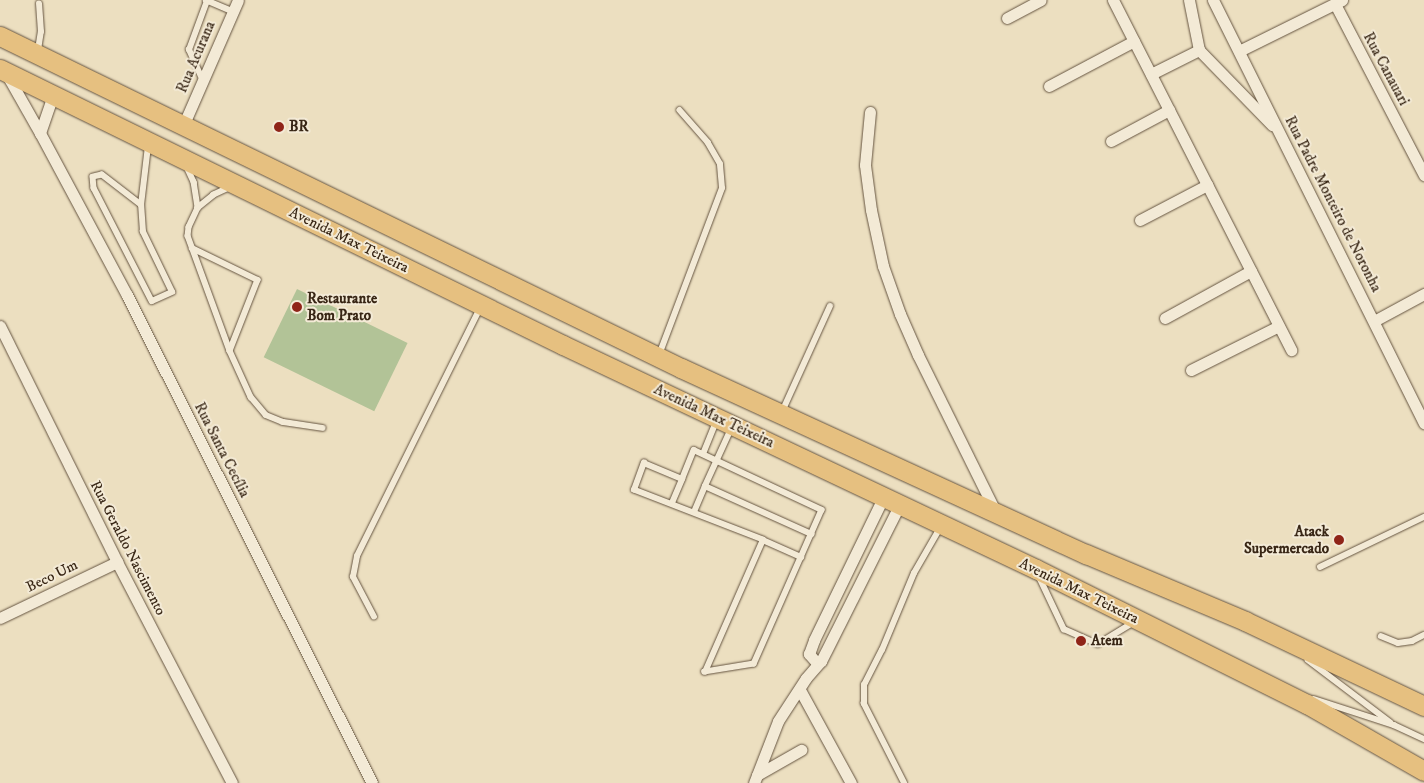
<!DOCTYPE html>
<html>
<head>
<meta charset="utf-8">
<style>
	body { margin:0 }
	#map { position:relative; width:1424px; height:783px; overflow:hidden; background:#ecdfc0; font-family:"IM FELL DW Pica",serif }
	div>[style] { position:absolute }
	.green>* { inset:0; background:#b2c397; transform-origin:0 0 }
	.roads { filter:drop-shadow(0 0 1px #655440) drop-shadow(0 0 1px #655440) }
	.service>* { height:5.5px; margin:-2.75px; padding:0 2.75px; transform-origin:2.75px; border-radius:2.75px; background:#f3ead6 }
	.minor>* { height:11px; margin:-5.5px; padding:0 5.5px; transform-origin:5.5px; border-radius:5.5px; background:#f3ead6 }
	.primary>* { height:19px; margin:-9.5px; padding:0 9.5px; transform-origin:9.5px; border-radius:9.5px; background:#e6c080 }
	.dots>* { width:14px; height:14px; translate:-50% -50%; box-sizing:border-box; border:2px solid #f3ead6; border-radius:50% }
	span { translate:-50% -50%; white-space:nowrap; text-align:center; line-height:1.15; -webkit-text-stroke:4px #f3ead6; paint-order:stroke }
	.street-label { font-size:15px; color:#382615 }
	.poi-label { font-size:15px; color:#382615; font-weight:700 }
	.left { translate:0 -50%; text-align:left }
	.right { translate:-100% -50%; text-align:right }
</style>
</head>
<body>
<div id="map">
	<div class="green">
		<i style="left:297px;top:289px;width:123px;height:76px;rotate:26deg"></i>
	</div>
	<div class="roads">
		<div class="service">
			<i style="left:206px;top:0;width:28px;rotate:23deg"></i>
			<i style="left:38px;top:50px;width:18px;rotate:-81deg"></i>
			<i style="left:41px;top:32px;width:28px;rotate:-94deg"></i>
			<i style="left:202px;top:79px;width:32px;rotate:-114deg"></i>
			<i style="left:189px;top:50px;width:52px;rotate:-69.8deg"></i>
			<i style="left:187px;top:167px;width:17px;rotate:65deg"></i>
			<i style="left:194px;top:182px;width:26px;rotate:81deg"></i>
			<i style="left:231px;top:187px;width:19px;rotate:155deg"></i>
			<i style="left:214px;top:195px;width:21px;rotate:141deg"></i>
			<i style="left:198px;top:208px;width:21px;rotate:115deg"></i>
			<i style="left:189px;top:227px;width:9px;rotate:96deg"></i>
			<i style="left:188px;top:236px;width:122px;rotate:69.9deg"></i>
			<i style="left:230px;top:351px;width:51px;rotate:65.5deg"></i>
			<i style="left:251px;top:397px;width:23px;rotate:50deg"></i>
			<i style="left:266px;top:415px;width:18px;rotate:22deg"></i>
			<i style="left:283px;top:422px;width:40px;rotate:8.5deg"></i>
			<i style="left:141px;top:205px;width:49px;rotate:-142.4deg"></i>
			<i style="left:102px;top:175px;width:9px;rotate:167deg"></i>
			<i style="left:93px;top:177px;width:11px;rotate:85deg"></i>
			<i style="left:94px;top:188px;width:127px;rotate:62.8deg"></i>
			<i style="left:152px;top:301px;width:22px;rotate:-24deg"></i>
			<i style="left:172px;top:292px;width:67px;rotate:-115.8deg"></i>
			<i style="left:143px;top:232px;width:27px;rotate:-94deg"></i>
			<i style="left:141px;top:205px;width:59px;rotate:-83.2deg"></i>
			<i style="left:192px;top:248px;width:73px;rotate:25.9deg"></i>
			<i style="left:258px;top:280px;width:76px;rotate:111.5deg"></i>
			<i style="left:659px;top:355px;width:178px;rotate:-69.3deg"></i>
			<i style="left:722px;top:188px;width:24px;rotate:-95deg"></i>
			<i style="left:720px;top:164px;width:24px;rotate:-120deg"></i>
			<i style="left:708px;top:143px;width:43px;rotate:-131.2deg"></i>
			<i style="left:782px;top:412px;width:116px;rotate:-65.6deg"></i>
			<i style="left:694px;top:450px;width:141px;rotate:25.1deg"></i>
			<i style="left:822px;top:510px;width:168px;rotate:113.8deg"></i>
			<i style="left:754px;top:664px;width:50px;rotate:170.7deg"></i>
			<i style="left:705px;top:672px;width:144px;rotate:-66.3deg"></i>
			<i style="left:763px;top:540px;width:138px;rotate:-158.8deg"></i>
			<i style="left:634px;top:490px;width:29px;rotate:-70deg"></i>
			<i style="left:644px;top:463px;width:41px;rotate:22.8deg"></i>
			<i style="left:682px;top:479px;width:31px;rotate:-68deg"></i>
			<i style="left:703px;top:454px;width:37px;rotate:-68deg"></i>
			<i style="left:705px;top:486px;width:63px;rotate:-65.5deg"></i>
			<i style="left:672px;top:503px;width:26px;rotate:-67deg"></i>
			<i style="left:694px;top:512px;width:28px;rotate:-67deg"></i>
			<i style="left:705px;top:486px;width:117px;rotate:24.2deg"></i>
			<i style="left:763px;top:540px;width:42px;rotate:24.1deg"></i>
			<i style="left:1320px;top:567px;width:115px;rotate:-25.7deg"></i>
			<i style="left:1039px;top:576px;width:59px;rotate:64.7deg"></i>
			<i style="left:1064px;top:629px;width:37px;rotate:24deg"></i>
			<i style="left:1098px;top:644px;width:42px;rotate:-31.4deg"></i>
			<i style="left:374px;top:617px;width:45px;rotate:-117.7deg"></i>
			<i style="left:353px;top:577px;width:21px;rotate:-79deg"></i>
			<i style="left:357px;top:556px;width:277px;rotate:-63.6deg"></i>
			<i style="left:1381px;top:636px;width:18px;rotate:22deg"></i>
			<i style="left:1398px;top:643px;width:14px;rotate:-8deg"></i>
			<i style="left:1412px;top:641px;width:13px;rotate:-27deg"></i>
			<i style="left:1308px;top:660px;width:103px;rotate:37.1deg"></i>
			<i style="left:1314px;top:699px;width:84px;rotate:18deg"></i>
			<i style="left:1394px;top:725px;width:33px;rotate:25deg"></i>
			<i style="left:904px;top:783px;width:89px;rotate:-116.9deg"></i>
			<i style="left:864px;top:704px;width:19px;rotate:-90deg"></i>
			<i style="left:864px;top:685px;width:39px;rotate:-63deg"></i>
			<i style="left:882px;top:650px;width:83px;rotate:-67.4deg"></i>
			<i style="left:914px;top:573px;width:52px;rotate:-60deg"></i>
		</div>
		<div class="minor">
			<i style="left:1113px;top:0;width:393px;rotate:63deg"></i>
			<i style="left:1189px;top:0;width:51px;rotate:78.7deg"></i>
			<i style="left:1199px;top:50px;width:105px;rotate:45.8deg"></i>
			<i style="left:1213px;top:0;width:473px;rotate:63.5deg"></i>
			<i style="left:1335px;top:4px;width:193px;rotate:62.5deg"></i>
			<i style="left:1007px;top:18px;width:38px;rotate:-28deg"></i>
			<i style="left:1239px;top:51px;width:115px;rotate:-26.3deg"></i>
			<i style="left:6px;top:73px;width:69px;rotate:60.5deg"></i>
			<i style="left:40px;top:133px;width:184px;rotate:61.8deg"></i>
			<i style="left:127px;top:295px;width:546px;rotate:63.34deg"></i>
			<i style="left:1151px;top:74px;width:54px;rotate:-26.6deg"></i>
			<i style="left:1049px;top:86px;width:96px;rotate:-27.9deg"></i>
			<i style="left:870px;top:112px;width:53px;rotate:95.4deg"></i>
			<i style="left:865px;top:165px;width:45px;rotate:82.4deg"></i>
			<i style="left:871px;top:210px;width:57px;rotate:77.9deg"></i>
			<i style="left:883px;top:266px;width:51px;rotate:70.5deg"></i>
			<i style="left:900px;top:314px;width:45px;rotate:66.3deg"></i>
			<i style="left:918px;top:355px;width:174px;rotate:63.7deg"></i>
			<i style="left:183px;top:126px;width:137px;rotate:-66.4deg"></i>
			<i style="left:40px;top:133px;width:40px;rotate:-71.1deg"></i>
			<i style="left:1111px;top:141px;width:66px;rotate:-28.1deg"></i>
			<i style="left:1140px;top:220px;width:76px;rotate:-27.6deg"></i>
			<i style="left:1165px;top:318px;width:98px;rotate:-28.7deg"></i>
			<i style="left:1374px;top:321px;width:57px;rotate:-28.4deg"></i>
			<i style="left:0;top:326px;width:263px;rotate:63.6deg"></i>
			<i style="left:117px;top:562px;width:249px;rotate:62.5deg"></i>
			<i style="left:1191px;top:370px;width:98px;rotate:-26.6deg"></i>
			<i style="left:0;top:618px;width:130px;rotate:-25.6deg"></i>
			<i style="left:821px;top:661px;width:5px;rotate:169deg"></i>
			<i style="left:816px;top:662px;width:11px;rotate:-131deg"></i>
			<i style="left:809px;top:654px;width:15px;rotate:-70deg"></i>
			<i style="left:814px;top:640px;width:160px;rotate:-64.1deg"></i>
			<i style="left:800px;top:690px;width:106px;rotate:61.3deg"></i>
			<i style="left:757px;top:775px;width:51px;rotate:-29.6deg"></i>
			<i style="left:754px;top:783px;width:66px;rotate:-68.8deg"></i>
			<i style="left:778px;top:721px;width:51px;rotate:-56.9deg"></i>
			<i style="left:806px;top:678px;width:23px;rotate:-49deg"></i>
			<i style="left:821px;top:661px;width:176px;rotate:-63.3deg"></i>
		</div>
		<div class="primary">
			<i style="left:0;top:36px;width:758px;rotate:25.99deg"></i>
			<i style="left:681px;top:368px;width:446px;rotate:24.7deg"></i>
			<i style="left:1086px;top:554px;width:173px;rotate:22.8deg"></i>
			<i style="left:1245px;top:621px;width:198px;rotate:25.4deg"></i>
			<i style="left:0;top:69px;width:627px;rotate:26.12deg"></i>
			<i style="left:563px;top:345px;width:523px;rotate:25.34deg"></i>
			<i style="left:1036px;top:569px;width:303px;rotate:26.5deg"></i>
			<i style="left:1307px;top:704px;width:135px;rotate:29.8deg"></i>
		</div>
	</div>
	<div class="dots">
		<i style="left:279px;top:127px;background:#8f2418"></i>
		<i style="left:297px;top:307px;background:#8f2418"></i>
		<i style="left:1339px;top:540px;background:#8f2418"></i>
		<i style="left:1081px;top:641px;background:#8f2418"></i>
	</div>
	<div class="street-label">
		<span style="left:196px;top:57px;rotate:-67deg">Rua Acurana</span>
		<span style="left:1386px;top:69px;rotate:62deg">Rua Canauari</span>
		<span style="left:1333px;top:204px;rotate:63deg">Rua Padre Monteiro de Noronha</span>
		<span style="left:349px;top:240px;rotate:26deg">Avenida Max Teixeira</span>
		<span style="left:714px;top:416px;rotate:25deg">Avenida Max Teixeira</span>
		<span style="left:222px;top:450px;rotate:63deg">Rua Santa Cecília</span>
		<span style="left:128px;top:548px;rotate:63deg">Rua Geraldo Nascimento</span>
		<span style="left:52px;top:576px;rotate:-26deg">Beco Um</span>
		<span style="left:1079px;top:591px;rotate:26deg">Avenida Max Teixeira</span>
	</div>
	<div class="poi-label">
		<span class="left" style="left:289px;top:127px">BR</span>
		<span class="left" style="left:307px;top:307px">Restaurante<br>Bom Prato</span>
		<span class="right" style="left:1329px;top:540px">Atack<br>Supermercado</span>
		<span class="left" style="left:1091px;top:641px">Atem</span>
	</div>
</div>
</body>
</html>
